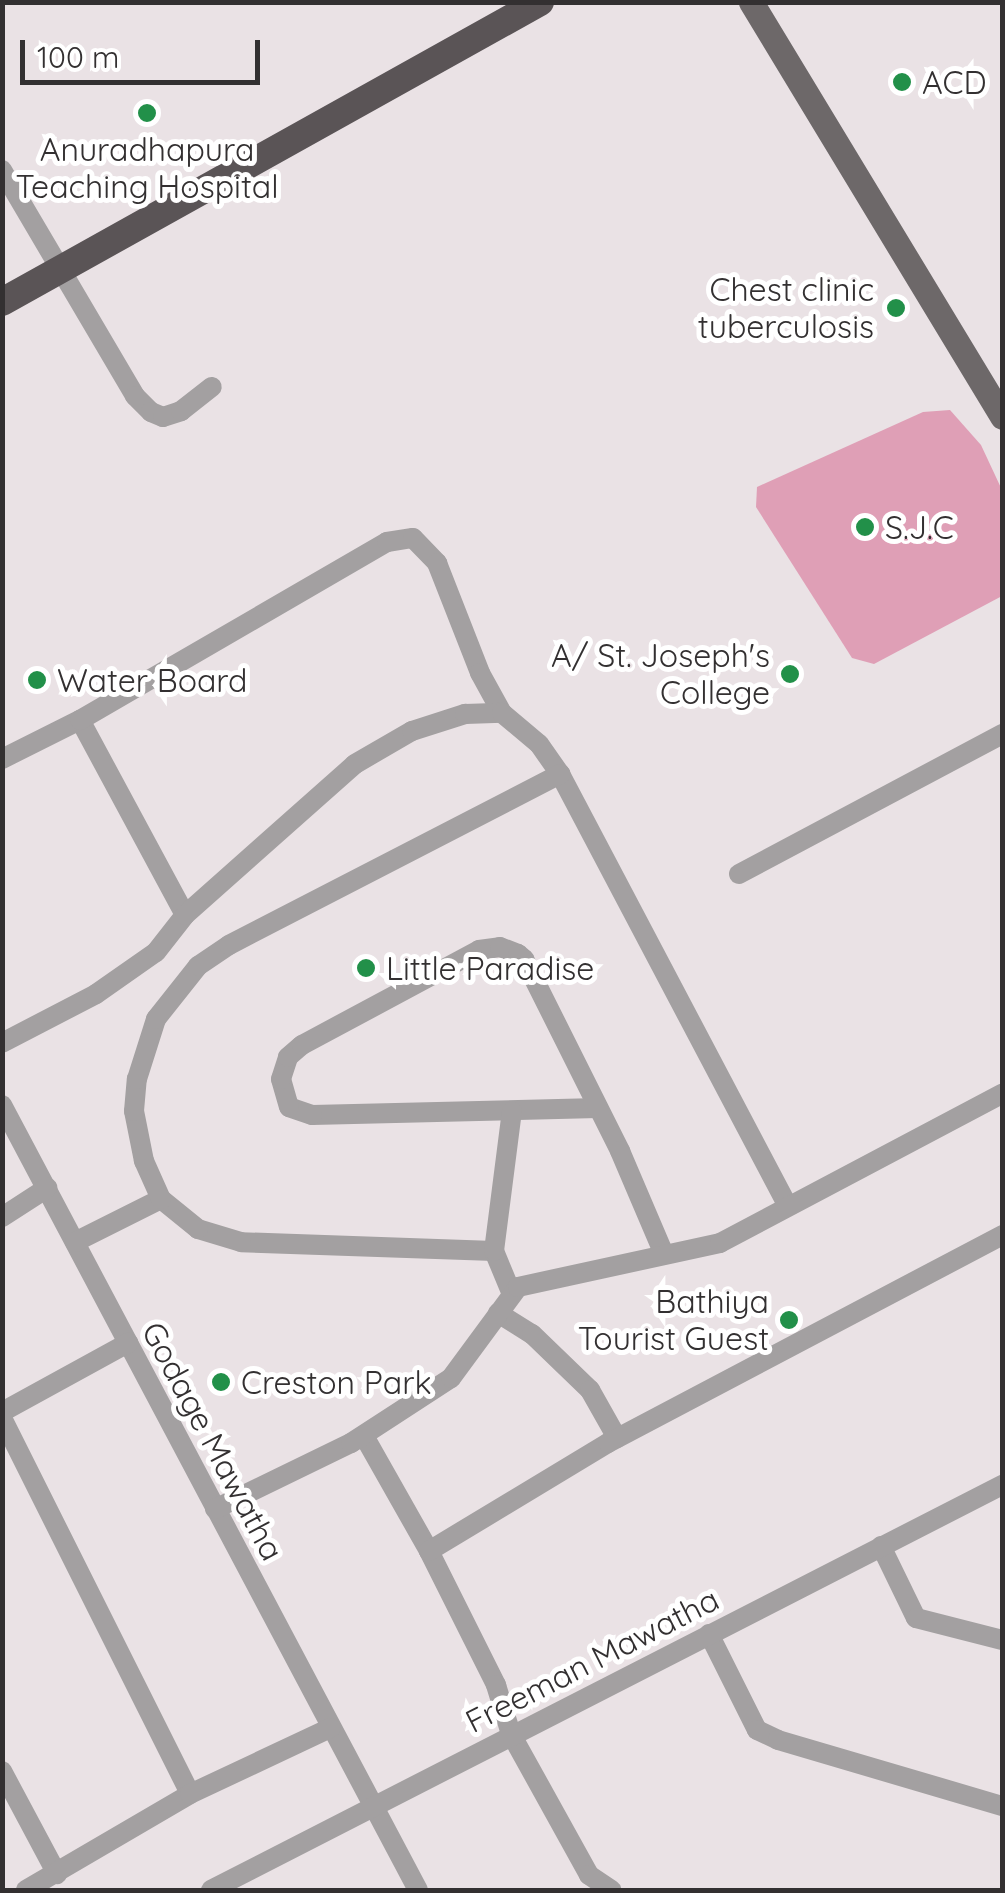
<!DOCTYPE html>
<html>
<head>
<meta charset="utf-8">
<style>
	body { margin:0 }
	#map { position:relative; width:1005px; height:1893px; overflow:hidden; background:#eae2e5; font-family:Quicksand,sans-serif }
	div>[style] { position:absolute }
	.green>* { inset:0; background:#df9fb6 }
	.minor>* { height:20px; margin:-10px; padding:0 10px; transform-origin:10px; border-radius:10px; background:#a3a0a1 }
	.major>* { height:25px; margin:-12.5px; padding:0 12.5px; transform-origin:12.5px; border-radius:12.5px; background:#6d6869 }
	.highway>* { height:28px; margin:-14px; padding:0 14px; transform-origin:14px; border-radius:14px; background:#5a5456 }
	.dots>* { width:28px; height:28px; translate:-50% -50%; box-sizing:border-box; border:5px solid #fff; border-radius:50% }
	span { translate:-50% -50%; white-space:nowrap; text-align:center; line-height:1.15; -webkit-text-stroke:10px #fff; paint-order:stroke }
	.poi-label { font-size:32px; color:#333031 }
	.left { translate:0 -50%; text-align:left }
	.right { translate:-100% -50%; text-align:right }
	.street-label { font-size:32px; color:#333031 }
	.frame { position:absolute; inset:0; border:5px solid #333031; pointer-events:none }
	.scale { position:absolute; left:20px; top:40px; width:240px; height:45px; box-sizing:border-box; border:5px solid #333031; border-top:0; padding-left:12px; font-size:30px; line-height:35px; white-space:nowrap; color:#333031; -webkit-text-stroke:8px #fff; paint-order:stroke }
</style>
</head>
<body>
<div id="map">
	<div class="green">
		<i style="clip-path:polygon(950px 410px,981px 445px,1002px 490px,1002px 596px,874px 664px,852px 658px,756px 507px,757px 487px,923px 412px)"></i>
	</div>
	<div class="minor">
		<i style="left:2px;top:170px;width:262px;rotate:59.5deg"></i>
		<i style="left:135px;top:396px;width:23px;rotate:45deg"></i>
		<i style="left:151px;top:412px;width:13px;rotate:23deg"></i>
		<i style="left:163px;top:417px;width:19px;rotate:-18deg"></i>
		<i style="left:181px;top:411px;width:39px;rotate:-38deg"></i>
		<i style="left:80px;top:720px;width:221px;rotate:61.7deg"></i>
		<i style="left:2px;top:759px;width:87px;rotate:-26.6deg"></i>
		<i style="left:80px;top:720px;width:355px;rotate:-30.1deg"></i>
		<i style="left:387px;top:542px;width:26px;rotate:-9deg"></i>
		<i style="left:413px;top:538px;width:35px;rotate:46deg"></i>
		<i style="left:437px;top:563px;width:118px;rotate:68.6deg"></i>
		<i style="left:480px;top:673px;width:46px;rotate:61.2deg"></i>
		<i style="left:739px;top:874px;width:298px;rotate:-28deg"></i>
		<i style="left:2px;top:1043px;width:106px;rotate:-27.5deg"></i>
		<i style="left:96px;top:994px;width:73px;rotate:-35deg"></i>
		<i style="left:156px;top:952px;width:47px;rotate:-51.9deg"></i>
		<i style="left:185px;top:915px;width:227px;rotate:-41.6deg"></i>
		<i style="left:355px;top:764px;width:66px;rotate:-30.1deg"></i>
		<i style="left:412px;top:731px;width:56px;rotate:-17.8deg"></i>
		<i style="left:465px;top:714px;width:37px;rotate:-2deg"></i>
		<i style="left:502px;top:713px;width:48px;rotate:40deg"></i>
		<i style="left:539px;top:744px;width:37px;rotate:55deg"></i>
		<i style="left:560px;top:774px;width:488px;rotate:62.2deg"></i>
		<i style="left:2px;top:1105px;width:888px;rotate:62.08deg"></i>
		<i style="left:598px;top:1108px;width:286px;rotate:178.6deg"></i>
		<i style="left:312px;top:1115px;width:24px;rotate:-161deg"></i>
		<i style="left:289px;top:1107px;width:29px;rotate:-106deg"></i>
		<i style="left:281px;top:1079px;width:23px;rotate:-72deg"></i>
		<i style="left:288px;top:1057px;width:18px;rotate:-41deg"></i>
		<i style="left:302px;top:1045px;width:201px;rotate:-28.2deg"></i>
		<i style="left:479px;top:950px;width:21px;rotate:-8deg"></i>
		<i style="left:500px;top:947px;width:19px;rotate:21deg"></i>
		<i style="left:518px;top:954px;width:8px;rotate:40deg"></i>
		<i style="left:524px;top:959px;width:215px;rotate:63.4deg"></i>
		<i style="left:620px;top:1151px;width:112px;rotate:66.9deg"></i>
		<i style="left:2px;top:1217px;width:54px;rotate:-32.8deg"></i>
		<i style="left:75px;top:1242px;width:96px;rotate:-26.6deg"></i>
		<i style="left:494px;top:1251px;width:253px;rotate:-178deg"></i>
		<i style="left:241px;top:1242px;width:45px;rotate:-163.2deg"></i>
		<i style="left:198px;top:1229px;width:48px;rotate:-141deg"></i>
		<i style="left:161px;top:1199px;width:42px;rotate:-114.1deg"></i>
		<i style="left:144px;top:1161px;width:51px;rotate:-101.3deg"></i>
		<i style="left:134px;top:1111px;width:32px;rotate:-85deg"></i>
		<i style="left:137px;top:1079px;width:63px;rotate:-72.4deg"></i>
		<i style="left:156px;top:1019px;width:68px;rotate:-51.6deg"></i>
		<i style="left:198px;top:966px;width:37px;rotate:-34deg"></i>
		<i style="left:229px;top:945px;width:373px;rotate:-27.3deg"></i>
		<i style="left:511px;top:1292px;width:44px;rotate:-112.5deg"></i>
		<i style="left:494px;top:1251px;width:141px;rotate:-82.7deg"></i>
		<i style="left:498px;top:1313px;width:40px;rotate:32deg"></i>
		<i style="left:532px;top:1334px;width:81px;rotate:44deg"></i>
		<i style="left:590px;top:1390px;width:55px;rotate:60.6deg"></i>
		<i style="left:2px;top:1412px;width:144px;rotate:-28.7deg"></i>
		<i style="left:2px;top:1418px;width:420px;rotate:63.4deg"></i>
		<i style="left:364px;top:1436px;width:132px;rotate:60.5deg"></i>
		<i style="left:429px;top:1551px;width:150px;rotate:63.4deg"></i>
		<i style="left:496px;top:1685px;width:51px;rotate:73deg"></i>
		<i style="left:511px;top:1734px;width:161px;rotate:61deg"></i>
		<i style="left:589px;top:1875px;width:27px;rotate:34deg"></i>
		<i style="left:215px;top:1509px;width:151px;rotate:-25.9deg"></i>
		<i style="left:351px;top:1443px;width:119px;rotate:-33deg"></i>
		<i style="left:451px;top:1378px;width:113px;rotate:-53.6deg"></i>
		<i style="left:518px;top:1287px;width:207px;rotate:-12.3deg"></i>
		<i style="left:720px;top:1243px;width:319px;rotate:-27.9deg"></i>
		<i style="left:881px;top:1546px;width:80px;rotate:64.1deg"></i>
		<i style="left:916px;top:1618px;width:89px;rotate:14.3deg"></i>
		<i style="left:429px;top:1551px;width:209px;rotate:-31.1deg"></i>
		<i style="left:608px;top:1443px;width:446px;rotate:-27.8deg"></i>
		<i style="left:709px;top:1634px;width:107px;rotate:63.4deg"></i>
		<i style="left:757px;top:1730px;width:23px;rotate:25deg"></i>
		<i style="left:778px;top:1740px;width:234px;rotate:16.4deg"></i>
		<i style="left:2px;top:1771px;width:117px;rotate:61.9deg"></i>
		<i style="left:26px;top:1890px;width:190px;rotate:-30.3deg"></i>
		<i style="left:190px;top:1794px;width:155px;rotate:-25.2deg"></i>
		<i style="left:211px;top:1890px;width:889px;rotate:-27.11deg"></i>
	</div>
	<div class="major">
		<i style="left:751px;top:2px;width:485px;rotate:58.8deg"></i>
	</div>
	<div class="highway">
		<i style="left:2px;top:302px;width:616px;rotate:-29.14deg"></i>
	</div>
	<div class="dots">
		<i style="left:902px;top:82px;background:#229049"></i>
		<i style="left:147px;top:113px;background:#229049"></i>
		<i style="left:896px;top:308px;background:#229049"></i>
		<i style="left:865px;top:527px;background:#229049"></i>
		<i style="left:790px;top:674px;background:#229049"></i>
		<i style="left:37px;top:680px;background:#229049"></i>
		<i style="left:366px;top:968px;background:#229049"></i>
		<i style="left:789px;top:1320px;background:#229049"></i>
		<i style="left:221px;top:1382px;background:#229049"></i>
	</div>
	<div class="poi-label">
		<span class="left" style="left:922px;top:82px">ACD</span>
		<span style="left:147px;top:168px">Anuradhapura<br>Teaching Hospital</span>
		<span class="right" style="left:874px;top:308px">Chest clinic<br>tuberculosis</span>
		<span class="left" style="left:885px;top:527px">S.J.C</span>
		<span class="right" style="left:770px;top:674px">A/ St. Joseph's<br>College</span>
		<span class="left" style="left:57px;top:680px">Water Board</span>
		<span class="left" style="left:386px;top:968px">Little Paradise</span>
		<span class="right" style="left:769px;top:1320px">Bathiya<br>Tourist Guest</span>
		<span class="left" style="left:241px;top:1382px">Creston Park</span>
	</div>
	<div class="street-label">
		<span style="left:213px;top:1441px;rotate:62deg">Godage Mawatha</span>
		<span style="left:592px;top:1660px;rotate:-27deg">Freeman Mawatha</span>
	</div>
	<div class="frame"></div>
	<div class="scale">100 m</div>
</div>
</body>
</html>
